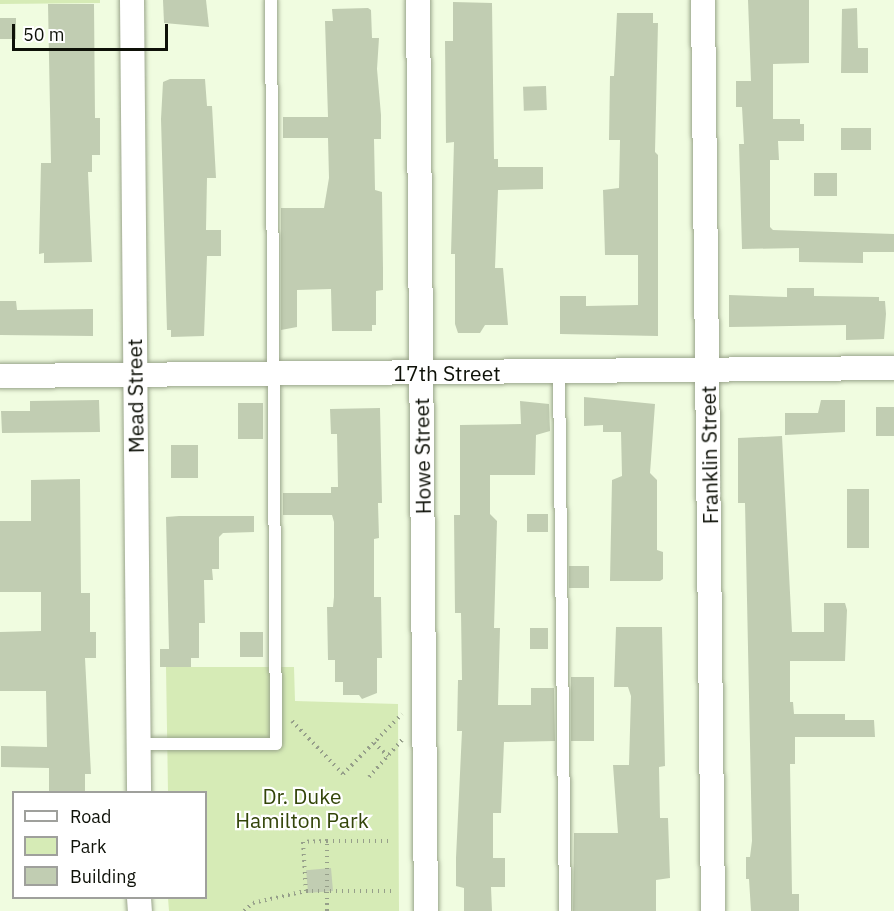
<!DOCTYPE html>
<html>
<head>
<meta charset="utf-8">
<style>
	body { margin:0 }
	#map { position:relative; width:894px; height:911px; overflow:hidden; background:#f0fce0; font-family:"IBM Plex Sans",sans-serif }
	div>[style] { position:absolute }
	.green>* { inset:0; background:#d6ebb6 }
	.building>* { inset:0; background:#c1cdb2; transform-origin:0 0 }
	.path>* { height:4px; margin-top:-2px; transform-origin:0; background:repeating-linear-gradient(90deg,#969f8a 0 1.5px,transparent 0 6px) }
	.roads { filter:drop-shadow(0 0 2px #99a48a) drop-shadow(0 0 2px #99a48a) }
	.service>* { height:12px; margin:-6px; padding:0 6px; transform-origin:6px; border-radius:6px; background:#fff }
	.minor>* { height:24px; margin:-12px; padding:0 12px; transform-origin:12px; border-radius:12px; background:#fff }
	span { translate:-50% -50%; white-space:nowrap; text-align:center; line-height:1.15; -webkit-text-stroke:4.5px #fff; paint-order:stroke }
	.street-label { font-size:21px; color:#0e1108 }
	.park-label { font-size:21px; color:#334509 }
	.legend { position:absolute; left:12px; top:791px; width:195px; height:108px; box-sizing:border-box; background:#fff; border:2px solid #9fa09c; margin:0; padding:8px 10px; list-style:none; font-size:18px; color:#0e1108 }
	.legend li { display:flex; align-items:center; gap:12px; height:30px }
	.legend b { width:30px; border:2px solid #9fa09c }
	.scale { position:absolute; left:12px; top:24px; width:156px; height:27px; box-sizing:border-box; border:3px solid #0e1108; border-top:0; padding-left:8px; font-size:18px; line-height:21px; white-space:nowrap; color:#0e1108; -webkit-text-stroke:4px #fff; paint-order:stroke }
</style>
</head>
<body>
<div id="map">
	<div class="green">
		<i style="clip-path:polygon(0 0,100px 0,100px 3px,0 4px)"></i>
		<i style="clip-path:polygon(166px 667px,294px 667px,295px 701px,398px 704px,399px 911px,169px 911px,168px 898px,206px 898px,206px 792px,168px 792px)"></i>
	</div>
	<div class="building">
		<i style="clip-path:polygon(163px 0,206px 0,209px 27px,164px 23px)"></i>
		<i style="clip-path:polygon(748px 0,809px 0,809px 63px,773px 64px,773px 119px,800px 119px,800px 124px,804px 124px,804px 141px,778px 141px,779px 160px,770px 160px,770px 227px,773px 230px,894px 234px,894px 252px,863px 252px,863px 263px,799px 262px,799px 248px,742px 249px,739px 144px,744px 144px,742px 107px,736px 107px,736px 81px,751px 81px)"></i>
		<i style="clip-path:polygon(453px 2px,492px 3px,494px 159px,498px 159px,498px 167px,543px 167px,543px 189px,498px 190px,495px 268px,503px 268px,508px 325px,485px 325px,480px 333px,458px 333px,455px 324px,455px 254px,451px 254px,454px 142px,446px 143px,445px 41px,453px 41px)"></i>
		<i style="clip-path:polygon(48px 4px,94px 4px,95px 118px,100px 118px,100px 155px,92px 155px,92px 172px,88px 172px,92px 262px,44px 263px,44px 253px,39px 254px,41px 163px,51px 163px)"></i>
		<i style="clip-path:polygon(368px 8px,371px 10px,372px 38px,379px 38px,377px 69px,381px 115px,381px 139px,374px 139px,375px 190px,382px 192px,383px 269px,383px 290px,376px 291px,376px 325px,372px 325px,372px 331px,332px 331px,331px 289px,297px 290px,297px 327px,281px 330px,281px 208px,324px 208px,329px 178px,328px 138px,283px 138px,283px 117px,328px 117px,325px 21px,333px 21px,332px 9px)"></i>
		<i style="clip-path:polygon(857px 8px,858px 48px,868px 48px,868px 73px,841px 73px,842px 9px)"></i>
		<i style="clip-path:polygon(617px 13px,653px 13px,653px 23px,658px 23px,655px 152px,658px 155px,658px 336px,560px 334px,560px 296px,586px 296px,586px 306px,638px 305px,638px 255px,605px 255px,603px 190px,619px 188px,620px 140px,609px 140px,610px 76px,614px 76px)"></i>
		<i style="left:16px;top:18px;width:21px;height:16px;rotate:90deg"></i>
		<i style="clip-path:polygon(170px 79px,205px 79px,207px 106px,212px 106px,216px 178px,207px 178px,206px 230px,221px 230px,221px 256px,207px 256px,204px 336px,171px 337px,171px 330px,167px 330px,161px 119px,163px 82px)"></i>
		<i style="left:546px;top:86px;width:24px;height:23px;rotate:88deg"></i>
		<i style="left:841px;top:128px;width:30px;height:22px"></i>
		<i style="left:814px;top:173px;width:23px;height:23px"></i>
		<i style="clip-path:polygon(787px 288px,814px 288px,814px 296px,879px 297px,879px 301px,885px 301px,886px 314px,884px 339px,846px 340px,846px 325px,729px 327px,729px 295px,787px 297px)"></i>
		<i style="clip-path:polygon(0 301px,16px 301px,17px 310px,93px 309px,93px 336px,0 335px)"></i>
		<i style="clip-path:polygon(584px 397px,655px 404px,650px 473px,657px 480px,657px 550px,663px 552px,663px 579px,660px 581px,610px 581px,612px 480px,622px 476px,621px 432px,603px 432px,603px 425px,584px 426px)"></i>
		<i style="clip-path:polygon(99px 400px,100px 432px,2px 433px,1px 411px,30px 411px,30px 401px)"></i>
		<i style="clip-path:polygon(821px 400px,845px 400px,845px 432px,785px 435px,785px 413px,818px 413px)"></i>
		<i style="clip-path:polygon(520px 401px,549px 404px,550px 431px,536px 435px,535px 475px,490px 475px,490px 514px,497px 521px,494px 628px,500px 628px,498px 705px,531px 705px,531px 688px,554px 688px,555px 741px,504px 742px,501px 813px,493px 813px,493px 858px,505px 858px,505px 887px,491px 887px,492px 911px,464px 911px,464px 888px,456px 886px,456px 858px,462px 731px,457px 731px,458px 680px,462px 680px,461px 613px,455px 613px,454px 515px,460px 515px,460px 425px,521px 424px)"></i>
		<i style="left:238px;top:403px;width:25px;height:36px"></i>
		<i style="left:876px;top:407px;width:18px;height:29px"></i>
		<i style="clip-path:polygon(380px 408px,382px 503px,378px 503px,379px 538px,374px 539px,374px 597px,381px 597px,382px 658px,377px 658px,377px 693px,362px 699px,359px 695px,343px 695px,343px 682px,335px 682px,335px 660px,328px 660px,327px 607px,333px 607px,334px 597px,334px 522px,332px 515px,283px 515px,283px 493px,331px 493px,331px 487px,338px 487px,337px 434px,331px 434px,330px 409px)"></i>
		<i style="clip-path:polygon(782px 436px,792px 632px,824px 632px,824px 603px,845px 603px,847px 610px,845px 661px,790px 661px,790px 702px,793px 702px,794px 714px,845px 714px,845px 720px,874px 720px,875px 737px,795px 737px,795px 764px,790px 764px,792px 894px,799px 894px,799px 911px,751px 911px,749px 879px,746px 879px,746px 857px,750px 857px,752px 841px,745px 503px,738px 503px,738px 438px)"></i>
		<i style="left:198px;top:445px;width:33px;height:27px;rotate:90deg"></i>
		<i style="clip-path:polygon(80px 479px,81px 593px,90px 593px,90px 632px,96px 632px,96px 658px,85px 658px,91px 774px,85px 774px,85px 792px,49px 792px,49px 768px,1px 767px,1px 746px,47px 747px,46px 691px,0 691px,0 632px,41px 631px,41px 592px,0 592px,0 521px,31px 521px,31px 480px)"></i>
		<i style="left:847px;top:489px;width:22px;height:59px"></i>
		<i style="left:527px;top:514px;width:21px;height:18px"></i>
		<i style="clip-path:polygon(179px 516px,254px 516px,254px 532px,223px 533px,219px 537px,219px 569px,212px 569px,213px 580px,204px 580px,205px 623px,199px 623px,199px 658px,191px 658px,191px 667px,160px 667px,160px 649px,169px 649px,166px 517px)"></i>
		<i style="left:569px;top:566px;width:20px;height:22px"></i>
		<i style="clip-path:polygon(616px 627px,662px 627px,665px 766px,659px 767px,660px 818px,668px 818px,670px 878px,656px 880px,656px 911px,573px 911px,574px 833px,618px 833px,613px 765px,629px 765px,631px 696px,628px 687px,614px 687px)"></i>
		<i style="left:530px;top:628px;width:18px;height:21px"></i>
		<i style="left:240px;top:632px;width:23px;height:25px"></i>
		<i style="left:571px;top:677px;width:23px;height:64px"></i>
		<i style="left:331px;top:868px;width:23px;height:25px;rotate:85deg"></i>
	</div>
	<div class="path">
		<i style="left:292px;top:721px;width:74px;rotate:46.1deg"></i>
		<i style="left:343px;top:774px;width:84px;rotate:-45.5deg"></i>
		<i style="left:374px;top:743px;width:19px;rotate:43deg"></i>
		<i style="left:369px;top:777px;width:50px;rotate:-48.3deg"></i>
		<i style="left:327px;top:841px;width:24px;rotate:178deg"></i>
		<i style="left:303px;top:842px;width:49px;rotate:86.5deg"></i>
		<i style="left:306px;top:891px;width:88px"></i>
		<i style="left:244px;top:911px;width:12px;rotate:-42deg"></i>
		<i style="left:253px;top:903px;width:54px;rotate:-12.8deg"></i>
		<i style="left:327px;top:911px;width:70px;rotate:-90deg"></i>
		<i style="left:327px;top:841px;width:66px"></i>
	</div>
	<div class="roads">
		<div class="service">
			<i style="left:559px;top:372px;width:539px;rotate:89.36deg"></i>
			<i style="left:138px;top:744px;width:138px"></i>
			<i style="left:276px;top:744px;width:744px;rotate:-90.39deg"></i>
		</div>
		<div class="minor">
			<i style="left:132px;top:0;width:792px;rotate:89.49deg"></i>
			<i style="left:418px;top:0;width:911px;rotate:89.5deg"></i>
			<i style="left:703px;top:0;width:911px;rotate:89.37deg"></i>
			<i style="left:0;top:376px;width:894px;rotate:-0.51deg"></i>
			<i style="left:139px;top:898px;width:13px;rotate:86deg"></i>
		</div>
	</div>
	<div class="street-label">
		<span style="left:447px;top:373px">17th Street</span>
		<span style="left:135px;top:396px;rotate:-91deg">Mead Street</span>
		<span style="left:709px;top:455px;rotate:-91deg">Franklin Street</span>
		<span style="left:422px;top:456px;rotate:-91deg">Howe Street</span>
	</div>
	<div class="park-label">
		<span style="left:302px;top:808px">Dr. Duke<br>Hamilton Park</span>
	</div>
	<ul class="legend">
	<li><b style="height:8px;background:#fff"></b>Road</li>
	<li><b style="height:16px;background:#d6ebb6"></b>Park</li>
	<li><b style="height:16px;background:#c1cdb2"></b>Building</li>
	</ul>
	<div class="scale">50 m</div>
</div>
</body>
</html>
